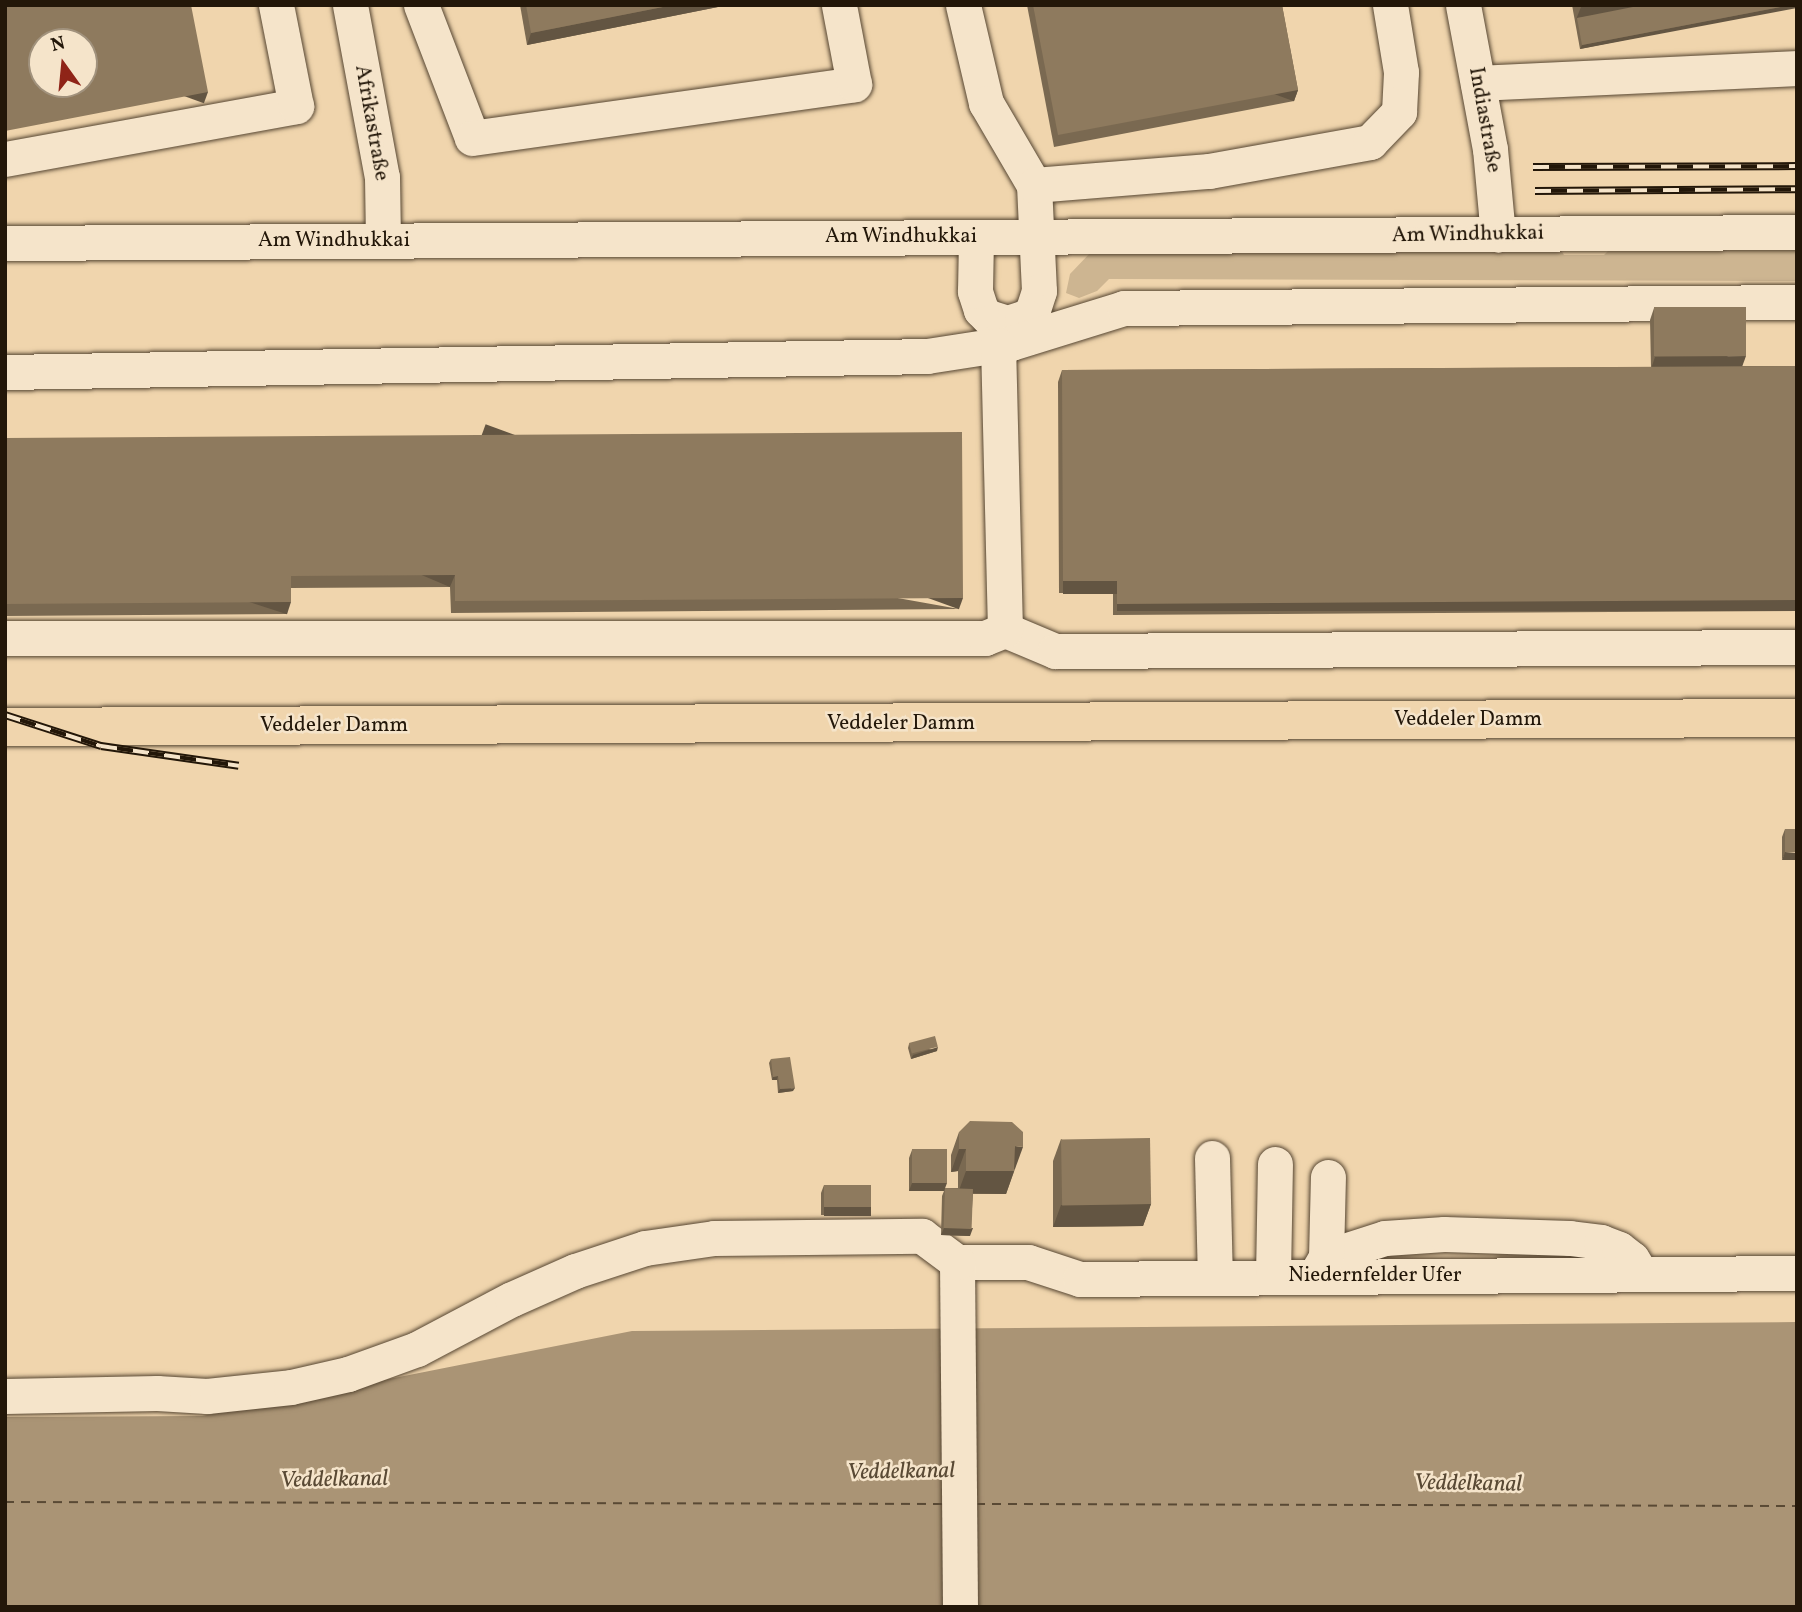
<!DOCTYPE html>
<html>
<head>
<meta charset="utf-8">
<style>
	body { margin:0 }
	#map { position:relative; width:1802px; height:1612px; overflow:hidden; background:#f0d5ad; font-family:Vollkorn,serif }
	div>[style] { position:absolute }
	.green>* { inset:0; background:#cdb591 }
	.water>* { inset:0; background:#aa9475 }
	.ferry>* { height:2px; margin-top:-1px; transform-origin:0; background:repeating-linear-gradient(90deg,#594934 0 9px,transparent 0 16px) }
	.roads { filter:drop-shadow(0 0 2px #564632) drop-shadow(0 0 2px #564632) }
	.minor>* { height:35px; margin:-17.5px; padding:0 17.5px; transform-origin:17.5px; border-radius:17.5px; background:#f5e4ca }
	.major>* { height:38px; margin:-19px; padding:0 19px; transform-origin:19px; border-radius:19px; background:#f0d5ad }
	.rail>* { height:8px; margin-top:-4px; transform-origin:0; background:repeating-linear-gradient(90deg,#f5e4ca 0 16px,#231709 0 32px); box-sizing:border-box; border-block:2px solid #231709 }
	.wall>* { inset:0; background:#7a6951 }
	.shaded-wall>* { inset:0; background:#635542; transform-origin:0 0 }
	.building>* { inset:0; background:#8e7a5e; transform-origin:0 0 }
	span { translate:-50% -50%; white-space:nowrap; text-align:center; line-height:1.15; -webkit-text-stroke:5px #f5e4ca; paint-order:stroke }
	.street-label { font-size:21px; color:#231709 }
	.water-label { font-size:23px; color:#594934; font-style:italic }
	.frame { position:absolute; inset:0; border:7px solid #231709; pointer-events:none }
	.north { position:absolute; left:28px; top:28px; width:70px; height:70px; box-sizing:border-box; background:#f5e4ca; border:2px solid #a1927d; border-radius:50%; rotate:345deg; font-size:19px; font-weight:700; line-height:28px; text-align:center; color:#231709 }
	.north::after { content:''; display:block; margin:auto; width:24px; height:32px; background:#8f2418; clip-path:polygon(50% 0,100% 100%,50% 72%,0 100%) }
</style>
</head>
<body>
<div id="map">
	<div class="green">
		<i style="clip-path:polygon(1661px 247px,1797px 248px,1797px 281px,1109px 279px,1097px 291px,1079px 298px,1066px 293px,1070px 274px,1091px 252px,1560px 248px,1564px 255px,1604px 255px,1608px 251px,1658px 251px)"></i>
	</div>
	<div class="water">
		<i style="clip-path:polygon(1797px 1322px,1797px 1607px,5px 1607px,5px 1417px,202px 1416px,632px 1331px)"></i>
	</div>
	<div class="ferry">
		<i style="left:5px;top:1502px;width:937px;rotate:0.12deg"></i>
		<i style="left:976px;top:1504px;width:821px;rotate:0.14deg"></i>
	</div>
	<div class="roads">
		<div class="minor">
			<i style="left:350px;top:5px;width:175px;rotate:79.5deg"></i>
			<i style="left:382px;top:177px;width:64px;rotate:89.1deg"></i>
			<i style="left:421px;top:5px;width:142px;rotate:69deg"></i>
			<i style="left:472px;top:138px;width:386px;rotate:-8deg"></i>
			<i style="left:854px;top:84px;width:80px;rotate:-100.8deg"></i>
			<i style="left:963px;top:5px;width:101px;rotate:76.8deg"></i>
			<i style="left:986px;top:103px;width:95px;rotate:59.7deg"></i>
			<i style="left:1034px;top:185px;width:106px;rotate:87.3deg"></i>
			<i style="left:1039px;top:291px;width:20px;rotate:108deg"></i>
			<i style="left:1033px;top:310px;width:10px;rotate:135deg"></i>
			<i style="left:1026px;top:317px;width:20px;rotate:162deg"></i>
			<i style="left:1007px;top:323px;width:20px;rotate:-162deg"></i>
			<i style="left:988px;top:317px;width:10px;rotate:-135deg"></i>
			<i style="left:981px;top:310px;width:20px;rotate:-108deg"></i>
			<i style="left:975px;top:291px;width:54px;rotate:-88.9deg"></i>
			<i style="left:1463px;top:5px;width:147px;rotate:79.4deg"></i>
			<i style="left:1490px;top:149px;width:86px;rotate:84.7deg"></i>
			<i style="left:1478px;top:83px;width:319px;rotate:-2.7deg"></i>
			<i style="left:5px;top:159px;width:296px;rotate:-10.3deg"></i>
			<i style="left:296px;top:106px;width:103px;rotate:-101.2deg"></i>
			<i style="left:1034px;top:185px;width:176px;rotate:-4.6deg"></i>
			<i style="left:1209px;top:171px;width:164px;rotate:-10.2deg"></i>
			<i style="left:1370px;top:142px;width:42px;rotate:-46deg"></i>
			<i style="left:1399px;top:112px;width:40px;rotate:-87.1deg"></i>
			<i style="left:1401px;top:72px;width:68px;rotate:-99.3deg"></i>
			<i style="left:5px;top:243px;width:1792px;rotate:-0.35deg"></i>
			<i style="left:5px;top:372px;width:922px;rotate:-0.99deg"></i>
			<i style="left:927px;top:356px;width:85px;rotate:-8.8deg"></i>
			<i style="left:1011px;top:343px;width:118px;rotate:-17.2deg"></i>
			<i style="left:1124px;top:308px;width:673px;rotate:-0.51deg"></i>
			<i style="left:1005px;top:630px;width:54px;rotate:22.8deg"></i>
			<i style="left:1055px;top:651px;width:742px;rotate:-0.31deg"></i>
			<i style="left:5px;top:638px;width:980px"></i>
			<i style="left:985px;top:638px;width:22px;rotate:-22deg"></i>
			<i style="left:1005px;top:630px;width:285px;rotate:-91.4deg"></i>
			<i style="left:1212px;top:1158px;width:119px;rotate:88.6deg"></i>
			<i style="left:1326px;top:1257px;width:62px;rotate:-17.9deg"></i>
			<i style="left:1385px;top:1238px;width:59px;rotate:-3.9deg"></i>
			<i style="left:1444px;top:1234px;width:126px;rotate:1.8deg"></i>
			<i style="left:1570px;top:1238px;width:31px;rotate:7deg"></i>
			<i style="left:1601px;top:1242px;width:19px;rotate:21deg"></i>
			<i style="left:1619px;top:1249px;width:16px;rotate:38deg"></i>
			<i style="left:1632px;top:1259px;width:17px;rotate:59deg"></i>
			<i style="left:957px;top:1262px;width:71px"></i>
			<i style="left:1028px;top:1262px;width:55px;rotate:18.1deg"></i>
			<i style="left:1080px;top:1279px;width:717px;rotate:-0.48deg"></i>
			<i style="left:957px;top:1262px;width:345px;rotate:89.5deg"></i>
			<i style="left:1315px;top:1276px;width:22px;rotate:-60deg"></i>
			<i style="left:1326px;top:1257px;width:80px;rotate:-88.6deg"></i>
			<i style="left:1273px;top:1277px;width:113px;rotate:-89deg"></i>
			<i style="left:5px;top:1396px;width:152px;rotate:-1.1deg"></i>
			<i style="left:157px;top:1393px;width:50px;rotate:3.4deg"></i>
			<i style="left:207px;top:1396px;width:84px;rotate:-6.1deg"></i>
			<i style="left:291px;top:1387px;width:58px;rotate:-12.8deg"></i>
			<i style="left:348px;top:1374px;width:73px;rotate:-19.9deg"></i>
			<i style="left:417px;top:1349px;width:107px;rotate:-27.8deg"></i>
			<i style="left:512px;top:1299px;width:69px;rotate:-24deg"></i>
			<i style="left:575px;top:1271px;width:74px;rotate:-18.2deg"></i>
			<i style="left:645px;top:1248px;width:70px;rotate:-8.2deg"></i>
			<i style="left:714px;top:1238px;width:208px;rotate:-0.6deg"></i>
			<i style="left:922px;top:1236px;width:44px;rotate:36.6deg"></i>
		</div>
		<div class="major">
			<i style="left:5px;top:727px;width:1792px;rotate:-0.29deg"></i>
		</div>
	</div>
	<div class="rail">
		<i style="left:1533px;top:167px;width:264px;rotate:-0.2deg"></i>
		<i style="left:1535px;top:191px;width:262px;rotate:-0.4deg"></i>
		<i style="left:5px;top:715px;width:101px;rotate:17.9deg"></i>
		<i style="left:101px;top:746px;width:139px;rotate:8.2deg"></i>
	</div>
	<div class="wall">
		<i style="clip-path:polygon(520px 5px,728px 5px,527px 45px)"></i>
		<i style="clip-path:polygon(1027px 5px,1282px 5px,1298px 90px,1294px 101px,1054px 147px)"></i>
		<i style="clip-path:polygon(1572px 5px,1797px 5px,1580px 49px)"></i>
		<i style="clip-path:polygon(1654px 308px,1742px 366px,1797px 366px,1797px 611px,1113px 615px,1113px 593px,1059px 593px,1058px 382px,1062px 370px,1651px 367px,1650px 320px)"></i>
		<i style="clip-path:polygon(5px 438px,959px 609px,451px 613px,450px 587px,291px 588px,287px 614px,5px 616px)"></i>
		<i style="clip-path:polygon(1785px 829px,1797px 829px,1782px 860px,1782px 837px)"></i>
		<i style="clip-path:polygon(909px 1044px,937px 1051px,911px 1059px,908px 1048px)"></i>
		<i style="clip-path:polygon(771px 1059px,793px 1091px,778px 1093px,777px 1080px,772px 1080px,769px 1063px)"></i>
		<i style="clip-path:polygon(959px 1132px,1015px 1169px,1006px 1194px,973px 1194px,970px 1236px,941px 1235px,942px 1196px,944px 1191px,909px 1191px,909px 1158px,912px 1150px,945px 1188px,958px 1188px,958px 1171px,951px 1172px,951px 1155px)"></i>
		<i style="clip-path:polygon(1061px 1139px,1151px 1204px,1143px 1226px,1053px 1227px,1053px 1161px)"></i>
		<i style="clip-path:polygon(824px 1185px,868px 1215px,821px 1215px,821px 1193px)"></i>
	</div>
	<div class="shaded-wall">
		<i style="clip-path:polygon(673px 5px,728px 5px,527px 45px,531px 33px)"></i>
		<i style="clip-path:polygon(1588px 5px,1662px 5px,1577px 18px,1575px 22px,1581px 7px)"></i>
		<i style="clip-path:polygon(1791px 5px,1797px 5px,1797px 8px,1580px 49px,1582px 45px)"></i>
		<i style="left:1298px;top:90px;width:12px;height:244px;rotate:110deg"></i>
		<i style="left:208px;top:92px;width:12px;height:207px;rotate:110deg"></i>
		<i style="clip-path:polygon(1746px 356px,1742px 367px,1651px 369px,1655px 357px)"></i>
		<i style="left:455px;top:575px;width:13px;height:164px;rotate:113deg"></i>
		<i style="left:1063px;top:581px;width:54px;height:13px"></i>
		<i style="left:963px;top:598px;width:12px;height:508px;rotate:110deg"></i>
		<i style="left:1797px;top:600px;width:11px;height:680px;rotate:90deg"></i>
		<i style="left:291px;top:602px;width:13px;height:286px;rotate:108deg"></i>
		<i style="clip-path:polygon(1785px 852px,1797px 853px,1797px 860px,1782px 860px)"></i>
		<i style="clip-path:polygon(938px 1047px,937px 1051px,911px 1059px,913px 1055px)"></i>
		<i style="clip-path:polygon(778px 1076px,777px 1080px,772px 1080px,773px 1077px)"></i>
		<i style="clip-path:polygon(795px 1088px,793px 1091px,778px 1093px,780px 1089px)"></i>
		<i style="clip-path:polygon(1015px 1146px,1023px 1147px,1015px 1169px,1006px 1169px)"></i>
		<i style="clip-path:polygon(959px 1149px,966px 1149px,958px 1171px,951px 1172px)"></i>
		<i style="clip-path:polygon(966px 1171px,1014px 1171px,1006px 1194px,958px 1193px)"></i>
		<i style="clip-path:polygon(912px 1183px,947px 1183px,944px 1191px,909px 1191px)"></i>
		<i style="clip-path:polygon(1151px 1204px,1143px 1226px,1053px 1227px,1061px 1205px)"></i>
		<i style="left:824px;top:1207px;width:47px;height:9px"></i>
		<i style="clip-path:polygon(944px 1228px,973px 1228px,970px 1236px,941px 1235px)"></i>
	</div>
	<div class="building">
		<i style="clip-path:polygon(evenodd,5px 5px,191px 5px,208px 92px,5px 131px,5px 5px,42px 42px,84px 42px,84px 84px,42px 84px,42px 42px)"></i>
		<i style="clip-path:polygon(526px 5px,673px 5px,531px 33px)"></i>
		<i style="clip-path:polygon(1033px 5px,1282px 5px,1298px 90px,1058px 135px)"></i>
		<i style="clip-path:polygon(1643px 5px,1791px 5px,1582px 45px,1577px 18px)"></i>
		<i style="left:1746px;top:307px;width:49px;height:92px;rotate:90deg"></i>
		<i style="clip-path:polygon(1797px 366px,1797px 600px,1117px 604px,1117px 581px,1063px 581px,1062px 370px)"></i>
		<i style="clip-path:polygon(962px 432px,963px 598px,455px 601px,455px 575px,291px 576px,291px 602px,5px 604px,5px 438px)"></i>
		<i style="left:1785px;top:829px;width:12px;height:23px"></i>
		<i style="left:935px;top:1036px;width:11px;height:27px;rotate:75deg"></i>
		<i style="clip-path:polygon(790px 1057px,795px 1088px,780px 1089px,778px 1076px,773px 1077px,771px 1059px)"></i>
		<i style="clip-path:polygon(970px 1121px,1012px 1122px,1023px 1132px,1023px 1147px,1015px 1146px,1014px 1171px,966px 1171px,966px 1149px,959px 1149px,959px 1132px)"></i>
		<i style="left:1150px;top:1138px;width:66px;height:89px;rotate:89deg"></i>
		<i style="left:947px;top:1149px;width:34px;height:35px;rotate:90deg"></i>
		<i style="left:824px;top:1185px;width:47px;height:22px"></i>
		<i style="left:945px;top:1188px;width:28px;height:40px;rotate:2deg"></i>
	</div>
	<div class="street-label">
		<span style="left:1484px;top:120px;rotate:80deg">Indiastraße</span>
		<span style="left:371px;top:123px;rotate:80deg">Afrikastraße</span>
		<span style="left:1468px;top:235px;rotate:-1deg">Am Windhukkai</span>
		<span style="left:901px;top:237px">Am Windhukkai</span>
		<span style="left:334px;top:241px">Am Windhukkai</span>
		<span style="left:1468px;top:720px">Veddeler Damm</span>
		<span style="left:901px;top:724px">Veddeler Damm</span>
		<span style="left:334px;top:726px">Veddeler Damm</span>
		<span style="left:1375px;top:1276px">Niedernfelder Ufer</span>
	</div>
	<div class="water-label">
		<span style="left:901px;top:1472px;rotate:-1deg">Veddelkanal</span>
		<span style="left:334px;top:1480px;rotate:-1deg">Veddelkanal</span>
		<span style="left:1468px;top:1484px;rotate:1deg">Veddelkanal</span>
	</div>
	<div class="frame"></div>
	<div class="north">N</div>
</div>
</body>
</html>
